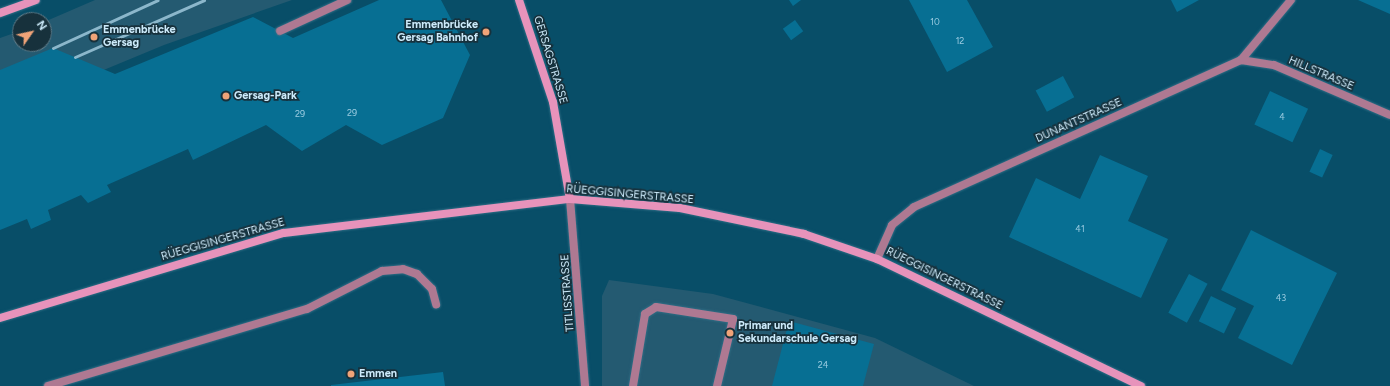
<!DOCTYPE html>
<html>
<head>
<meta charset="utf-8">
<style>
	body { margin:0 }
	#map { position:relative; width:1390px; height:386px; overflow:hidden; background:#084e68; font-family:Figtree,sans-serif }
	div>[style] { position:absolute }
	.built>* { inset:0; background:#245a71 }
	.building>* { inset:0; background:#076f93; transform-origin:0 0 }
	.roads { filter:drop-shadow(0 0 1px #2f6d85) drop-shadow(0 0 1px #2f6d85) }
	.lane>* { height:8px; margin:-4px; padding:0 4px; transform-origin:4px; border-radius:4px; background:#ae7992 }
	.street>* { height:8px; margin:-4px; padding:0 4px; transform-origin:4px; border-radius:4px; background:#ae7992 }
	.secondary>* { height:8px; margin:-4px; padding:0 4px; transform-origin:4px; border-radius:4px; background:#e793bb }
	.rail>* { height:3px; margin:-1.5px; padding:0 1.5px; transform-origin:1.5px; border-radius:1.5px; background:#8cb7cb }
	.dots>* { width:11px; height:11px; translate:-50% -50%; box-sizing:border-box; border:2px solid #17313c; border-radius:50% }
	span { translate:-50% -50%; white-space:nowrap; text-align:center; line-height:1.15; -webkit-text-stroke:3.5px #17313c; paint-order:stroke }
	.number-label { font-size:9px; color:#9ccce1 }
	.number-label span { -webkit-text-stroke-width:0 }
	.poi-label { font-size:11px; color:#cdebfb; font-weight:700 }
	.right { translate:-100% -50%; text-align:right }
	.left { translate:0 -50%; text-align:left }
	.street-label { font-size:11px; color:#cdebfb }
	.north { position:absolute; left:12px; top:12px; width:40px; height:40px; box-sizing:border-box; background:#17313c; border:1px solid #607b88; border-radius:50%; rotate:56deg; font-size:11px; font-weight:700; line-height:16px; text-align:center; color:#cdebfb }
	.north::after { content:''; display:block; margin:auto; width:14px; height:18px; background:#efa378; clip-path:polygon(50% 0,100% 100%,50% 72%,0 100%) }
</style>
</head>
<body>
<div id="map">
	<div class="built">
		<i style="clip-path:polygon(95px 0,292px 0,164px 45px,0 113px,0 38px,20px 31px,20px 44px,44px 44px,44px 22px)"></i>
		<i style="clip-path:polygon(609px 280px,713px 294px,875px 338px,974px 386px,602px 386px,602px 296px)"></i>
	</div>
	<div class="building">
		<i style="clip-path:polygon(379px 0,441px 0,470px 55px,443px 118px,382px 145px,346px 125px,302px 151px,266px 125px,193px 160px,188px 149px,107px 185px,111px 192px,88px 203px,81px 195px,48px 210px,51px 220px,31px 229px,27px 219px,0 230px,0 70px,53px 48px,115px 74px,253px 17px,293px 38px)"></i>
		<i style="clip-path:polygon(789px 0,801px 0,793px 6px)"></i>
		<i style="clip-path:polygon(909px 0,967px 0,993px 47px,947px 72px)"></i>
		<i style="clip-path:polygon(1171px 0,1199px 0,1177px 12px)"></i>
		<i style="clip-path:polygon(1358px 0,1390px 0,1390px 14px)"></i>
		<i style="left:795px;top:20px;width:14px;height:15px;rotate:54deg"></i>
		<i style="left:1063px;top:76px;width:24px;height:31px;rotate:62deg"></i>
		<i style="left:1270px;top:91px;width:42px;height:37px;rotate:25deg"></i>
		<i style="left:1320px;top:149px;width:14px;height:25px;rotate:25deg"></i>
		<i style="clip-path:polygon(1100px 155px,1148px 176px,1128px 221px,1168px 239px,1141px 298px,1009px 237px,1036px 178px,1080px 199px)"></i>
		<i style="clip-path:polygon(1251px 230px,1337px 273px,1292px 365px,1238px 338px,1254px 306px,1221px 290px)"></i>
		<i style="left:1189px;top:274px;width:21px;height:44px;rotate:28deg"></i>
		<i style="left:1211px;top:296px;width:28px;height:28px;rotate:26deg"></i>
		<i style="clip-path:polygon(789px 321px,874px 344px,863px 386px,772px 386px)"></i>
		<i style="clip-path:polygon(443px 372px,445px 386px,331px 386px,331px 385px)"></i>
	</div>
	<div class="roads">
		<div class="lane">
			<i style="left:280px;top:31px;width:74px;rotate:-24.8deg"></i>
			<i style="left:48px;top:386px;width:270px;rotate:-16.6deg"></i>
			<i style="left:307px;top:309px;width:84px;rotate:-26.9deg"></i>
			<i style="left:382px;top:271px;width:21px;rotate:-5deg"></i>
			<i style="left:403px;top:269px;width:15px;rotate:20deg"></i>
			<i style="left:417px;top:274px;width:21px;rotate:45deg"></i>
			<i style="left:432px;top:289px;width:16px;rotate:75deg"></i>
			<i style="left:633px;top:386px;width:73px;rotate:-80.5deg"></i>
			<i style="left:645px;top:314px;width:13px;rotate:-32deg"></i>
			<i style="left:656px;top:307px;width:78px;rotate:8.9deg"></i>
			<i style="left:733px;top:319px;width:69px;rotate:103.4deg"></i>
		</div>
		<div class="street">
			<i style="left:1241px;top:60px;width:33px;rotate:9deg"></i>
			<i style="left:1274px;top:65px;width:126px;rotate:23.3deg"></i>
			<i style="left:570px;top:199px;width:188px;rotate:85.4deg"></i>
			<i style="left:877px;top:259px;width:37px;rotate:-66deg"></i>
			<i style="left:892px;top:225px;width:28px;rotate:-39deg"></i>
			<i style="left:914px;top:207px;width:359px;rotate:-24.2deg"></i>
			<i style="left:1241px;top:60px;width:78px;rotate:-50.2deg"></i>
		</div>
		<div class="secondary">
			<i style="left:519px;top:0;width:108px;rotate:71.6deg"></i>
			<i style="left:553px;top:102px;width:98px;rotate:80.1deg"></i>
			<i style="left:0;top:13px;width:38px;rotate:-20deg"></i>
			<i style="left:0;top:318px;width:296px;rotate:-16.7deg"></i>
			<i style="left:284px;top:233px;width:288px;rotate:-6.8deg"></i>
			<i style="left:570px;top:199px;width:110px;rotate:4.7deg"></i>
			<i style="left:680px;top:208px;width:127px;rotate:11.8deg"></i>
			<i style="left:804px;top:234px;width:77px;rotate:18.9deg"></i>
			<i style="left:877px;top:259px;width:293px;rotate:25.7deg"></i>
		</div>
	</div>
	<div class="rail">
		<i style="left:53px;top:48px;width:115px;rotate:-24.6deg"></i>
		<i style="left:75px;top:57px;width:141px;rotate:-23.8deg"></i>
	</div>
	<div class="dots">
		<i style="left:486px;top:32px;background:#efa378"></i>
		<i style="left:94px;top:37px;background:#efa378"></i>
		<i style="left:226px;top:96px;background:#efa378"></i>
		<i style="left:730px;top:333px;background:#efa378"></i>
		<i style="left:351px;top:374px;background:#efa378"></i>
	</div>
	<div class="number-label">
		<span style="left:935px;top:22px">10</span>
		<span style="left:960px;top:41px">12</span>
		<span style="left:352px;top:113px">29</span>
		<span style="left:300px;top:114px">29</span>
		<span style="left:1282px;top:117px">4</span>
		<span style="left:1080px;top:229px">41</span>
		<span style="left:1281px;top:298px">43</span>
		<span style="left:823px;top:365px">24</span>
	</div>
	<div class="poi-label">
		<span class="right" style="left:478px;top:32px">Emmenbrücke<br>Gersag Bahnhof</span>
		<span class="left" style="left:103px;top:37px">Emmenbrücke<br>Gersag</span>
		<span class="left" style="left:234px;top:96px">Gersag-Park</span>
		<span class="left" style="left:738px;top:333px">Primar und<br>Sekundarschule Gersag</span>
		<span class="left" style="left:359px;top:374px">Emmen</span>
	</div>
	<div class="street-label">
		<span style="left:550px;top:60px;rotate:73deg">GERSAGSTRASSE</span>
		<span style="left:1321px;top:74px;rotate:23deg">HILLSTRASSE</span>
		<span style="left:1079px;top:121px;rotate:-24deg">DUNANTSTRASSE</span>
		<span style="left:630px;top:195px;rotate:5deg">RÜEGGISINGERSTRASSE</span>
		<span style="left:223px;top:240px;rotate:-16deg">RÜEGGISINGERSTRASSE</span>
		<span style="left:944px;top:279px;rotate:26deg">RÜEGGISINGERSTRASSE</span>
		<span style="left:568px;top:293px;rotate:-94deg">TITLISSTRASSE</span>
	</div>
	<div class="north">N</div>
</div>
</body>
</html>
